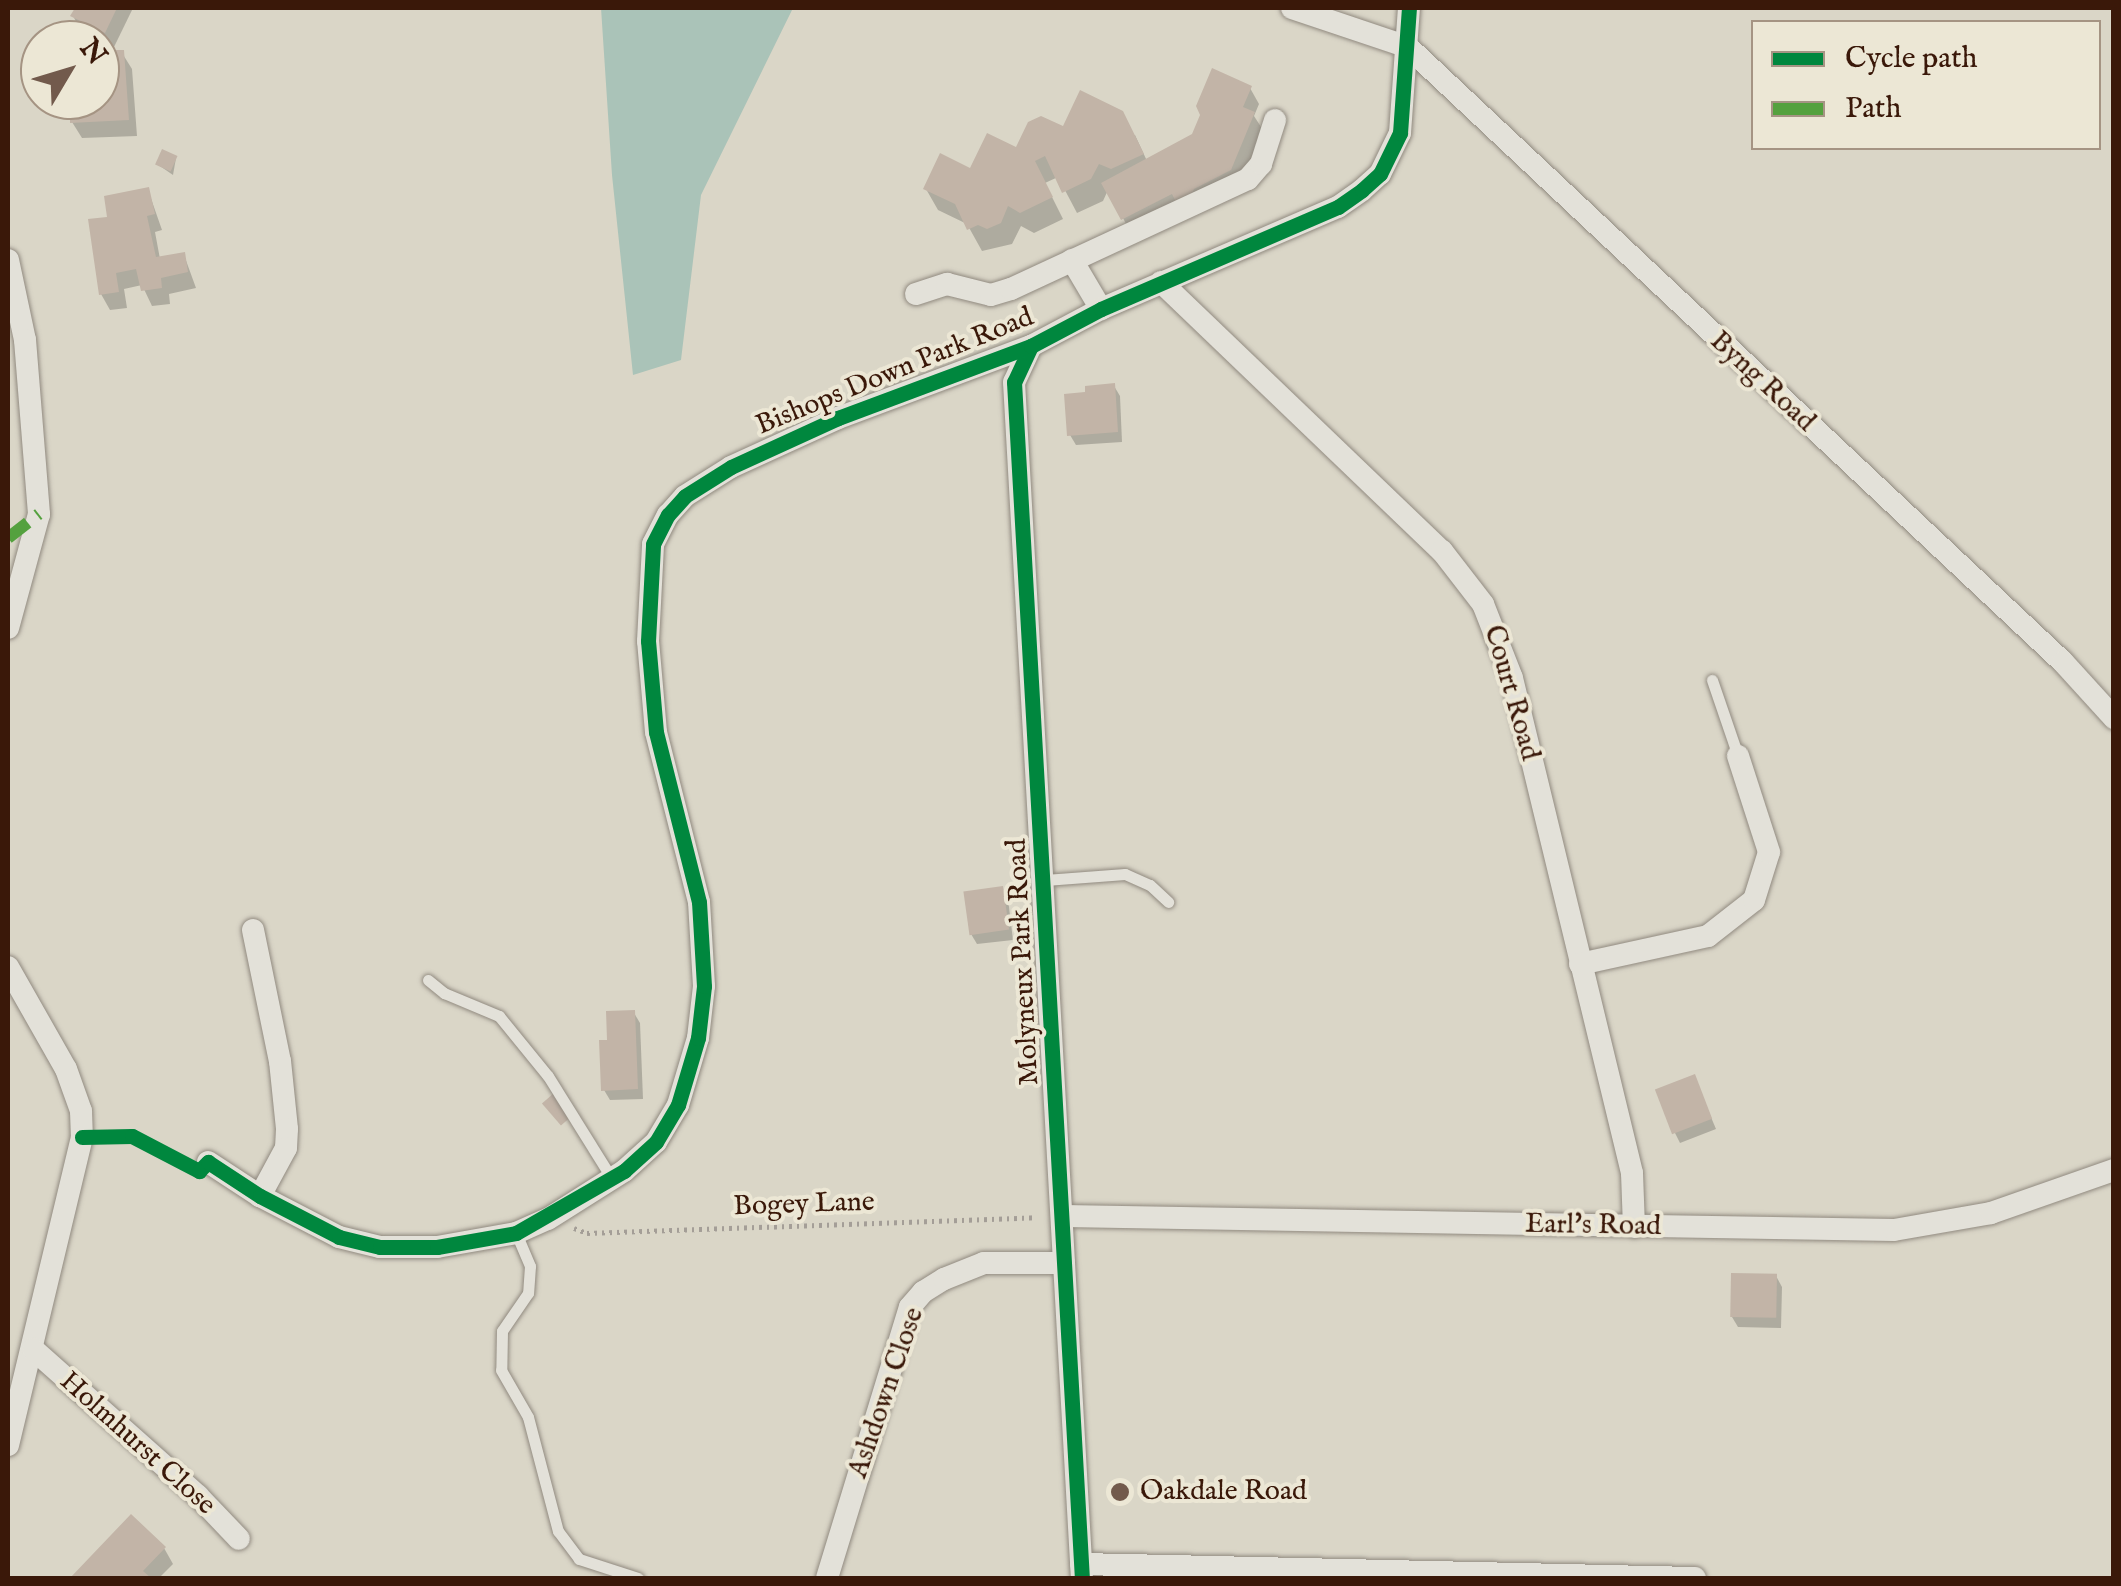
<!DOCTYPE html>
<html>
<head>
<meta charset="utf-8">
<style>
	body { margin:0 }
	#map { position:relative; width:2121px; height:1586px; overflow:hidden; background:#dad6c7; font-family:"IM FELL English",serif }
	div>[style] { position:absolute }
	.water>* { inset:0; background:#aac3b8 }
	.shadow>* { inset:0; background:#0003 }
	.building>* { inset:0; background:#c2b4a7; transform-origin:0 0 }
	.path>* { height:5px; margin-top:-2.5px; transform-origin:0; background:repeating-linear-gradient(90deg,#a49e97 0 2.5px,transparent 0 7.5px) }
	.roads { filter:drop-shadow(0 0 2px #918a80) drop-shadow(0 0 2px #918a80) }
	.service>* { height:11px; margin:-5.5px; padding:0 5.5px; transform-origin:5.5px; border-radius:5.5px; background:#e3e1d9 }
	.minor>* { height:22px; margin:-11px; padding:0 11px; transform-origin:11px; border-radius:11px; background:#e3e1d9 }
	.quiet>* { height:12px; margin-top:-6px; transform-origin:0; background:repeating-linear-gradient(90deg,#54a13e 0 25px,transparent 0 37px) }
	.cycleway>* { height:15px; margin:-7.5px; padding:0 7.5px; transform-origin:7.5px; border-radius:7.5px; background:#00873e }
	.dots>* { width:28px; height:28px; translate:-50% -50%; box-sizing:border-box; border:5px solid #ece7d5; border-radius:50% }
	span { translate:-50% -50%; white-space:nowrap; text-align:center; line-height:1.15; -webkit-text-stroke:8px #ece7d5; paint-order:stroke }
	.street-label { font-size:28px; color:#3a1809 }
	.poi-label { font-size:28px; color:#3a1809 }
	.left { translate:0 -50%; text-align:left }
	.frame { position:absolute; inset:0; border:10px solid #3a1809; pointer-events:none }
	.legend { position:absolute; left:1751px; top:20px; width:350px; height:130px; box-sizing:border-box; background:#ece7d5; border:2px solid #a59483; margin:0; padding:12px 18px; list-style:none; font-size:30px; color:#3a1809 }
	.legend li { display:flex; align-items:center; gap:20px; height:50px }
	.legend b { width:50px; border:2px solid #a59483 }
	.north { position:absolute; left:20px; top:20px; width:100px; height:100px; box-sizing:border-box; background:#ece7d5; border:2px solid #a59483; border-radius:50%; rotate:52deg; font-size:28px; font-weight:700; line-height:40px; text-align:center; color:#3a1809 }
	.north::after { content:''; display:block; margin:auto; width:35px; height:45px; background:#725a4c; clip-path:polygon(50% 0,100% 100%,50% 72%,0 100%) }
</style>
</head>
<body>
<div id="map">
	<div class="water">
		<i style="clip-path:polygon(601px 8px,793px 8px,701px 195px,681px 360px,633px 375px,612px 175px)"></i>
	</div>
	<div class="shadow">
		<i style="clip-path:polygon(77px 8px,133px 8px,114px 47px,82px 32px,73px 16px)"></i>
		<i style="clip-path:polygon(122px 53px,132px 69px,137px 136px,82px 138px,72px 122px,72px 100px,100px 100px,100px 70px)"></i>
		<i style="clip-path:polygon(1250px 88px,1259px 104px,1254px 116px,1263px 130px,1239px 186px,1132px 235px,1108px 190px,1103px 201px,1077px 213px,1058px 177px,1045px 183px,1063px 219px,1034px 233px,1021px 226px,1012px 244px,982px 251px,967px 224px,938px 210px,926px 189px,1064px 130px,1135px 135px,1147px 161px,1194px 136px)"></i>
		<i style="clip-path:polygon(176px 158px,173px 175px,157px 164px)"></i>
		<i style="clip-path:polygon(148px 190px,162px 230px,155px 232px,160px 259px,184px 255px,196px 288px,169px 294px,170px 304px,152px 306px,142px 285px,124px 289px,127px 308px,110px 310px,101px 294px,109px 219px)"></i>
		<i style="clip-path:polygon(1114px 386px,1120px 396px,1122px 442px,1076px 445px,1070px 435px)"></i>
		<i style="clip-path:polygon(1002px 889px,1008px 899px,1013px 940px,977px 944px,971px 934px)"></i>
		<i style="clip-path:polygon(634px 1013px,640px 1023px,643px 1099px,610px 1100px,604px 1090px,610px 1042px)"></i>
		<i style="clip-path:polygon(1694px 1077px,1716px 1129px,1680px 1143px,1675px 1133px)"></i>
		<i style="clip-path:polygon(1776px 1276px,1782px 1287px,1781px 1328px,1738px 1327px,1732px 1317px)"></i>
		<i style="clip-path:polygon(131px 1518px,164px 1548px,173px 1564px,159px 1578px,73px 1578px)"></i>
	</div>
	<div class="building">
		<i style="clip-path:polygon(75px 8px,117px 8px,105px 33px,70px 16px)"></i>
		<i style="clip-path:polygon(100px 50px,124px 50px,129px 120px,70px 123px,70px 100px,100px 100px)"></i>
		<i style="clip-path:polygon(1212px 68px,1252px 86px,1243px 107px,1255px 112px,1231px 170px,1194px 189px,1190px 197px,1177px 204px,1172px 194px,1121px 220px,1101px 183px,1192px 134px,1200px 115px,1196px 106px)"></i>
		<i style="clip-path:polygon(1080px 90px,1123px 111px,1144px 154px,1111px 169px,1099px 164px,1091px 179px,1062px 193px,1045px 156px,1035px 161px,1053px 197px,1020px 213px,1008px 206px,1001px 223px,987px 229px,978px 225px,967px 230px,955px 204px,923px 189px,940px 153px,970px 168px,987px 133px,1016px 147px,1028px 122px,1041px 116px,1063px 126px)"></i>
		<i style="left:162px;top:149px;width:17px;height:17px;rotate:24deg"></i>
		<i style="clip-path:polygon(149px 187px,155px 214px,147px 216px,156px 257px,185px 252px,188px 272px,161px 278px,162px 288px,141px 291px,136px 269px,116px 273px,119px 292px,99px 295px,88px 219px,107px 217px,104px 196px)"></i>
		<i style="clip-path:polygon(1115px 383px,1118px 432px,1067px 436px,1064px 394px,1085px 392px,1085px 386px)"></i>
		<i style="left:1003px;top:886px;width:44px;height:40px;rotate:82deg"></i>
		<i style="clip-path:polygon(635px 1010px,638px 1089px,601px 1091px,599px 1040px,607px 1040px,606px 1011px)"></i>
		<i style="left:1695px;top:1074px;width:48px;height:43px;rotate:69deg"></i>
		<i style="left:554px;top:1093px;width:29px;height:16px;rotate:49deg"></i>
		<i style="left:1731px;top:1273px;width:46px;height:44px;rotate:1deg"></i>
		<i style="clip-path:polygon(131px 1514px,166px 1547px,143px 1571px,151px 1578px,70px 1578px)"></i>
	</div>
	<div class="path">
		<i style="left:574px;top:1228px;width:14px;rotate:21deg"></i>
		<i style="left:587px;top:1233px;width:450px;rotate:-2deg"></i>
	</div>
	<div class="roads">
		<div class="service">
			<i style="left:1712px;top:680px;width:80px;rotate:71.1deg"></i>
			<i style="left:1045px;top:880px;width:80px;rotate:-4.3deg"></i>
			<i style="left:1125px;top:874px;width:27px;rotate:24deg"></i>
			<i style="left:1150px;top:885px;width:25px;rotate:43deg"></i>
			<i style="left:428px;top:980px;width:21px;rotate:39deg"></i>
			<i style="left:444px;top:993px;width:60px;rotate:22.7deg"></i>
			<i style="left:499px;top:1016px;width:77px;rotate:50.8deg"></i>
			<i style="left:548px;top:1076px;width:121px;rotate:58.1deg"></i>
			<i style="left:516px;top:1233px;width:36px;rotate:67deg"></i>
			<i style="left:530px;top:1266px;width:27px;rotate:94deg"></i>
			<i style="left:528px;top:1293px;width:46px;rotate:124.4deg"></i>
			<i style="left:502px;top:1331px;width:39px;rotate:91deg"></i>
			<i style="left:501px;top:1370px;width:54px;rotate:60.1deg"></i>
			<i style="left:528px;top:1417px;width:118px;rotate:75.3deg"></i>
			<i style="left:558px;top:1531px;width:35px;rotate:53deg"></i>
			<i style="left:579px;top:1559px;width:62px;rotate:17.9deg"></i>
		</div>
		<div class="minor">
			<i style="left:1292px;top:8px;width:122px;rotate:18.6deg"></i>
			<i style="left:1408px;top:47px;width:898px;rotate:43.2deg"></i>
			<i style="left:2063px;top:662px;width:76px;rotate:47.7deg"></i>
			<i style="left:8px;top:260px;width:82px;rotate:78deg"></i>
			<i style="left:25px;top:340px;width:175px;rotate:85.4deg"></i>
			<i style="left:39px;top:514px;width:118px;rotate:105.2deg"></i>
			<i style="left:1072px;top:260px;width:57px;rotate:59.4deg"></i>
			<i style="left:1161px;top:282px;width:389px;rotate:43.8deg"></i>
			<i style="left:1442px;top:551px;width:67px;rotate:52.3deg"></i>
			<i style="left:1483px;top:604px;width:79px;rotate:68.6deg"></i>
			<i style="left:1512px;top:678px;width:509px;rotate:76.37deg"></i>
			<i style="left:1632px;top:1173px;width:54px;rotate:87.9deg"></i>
			<i style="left:916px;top:294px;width:33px;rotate:-18deg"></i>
			<i style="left:947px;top:284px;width:45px;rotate:14deg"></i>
			<i style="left:991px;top:295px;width:21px;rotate:-17deg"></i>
			<i style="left:1011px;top:289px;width:261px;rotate:-24.9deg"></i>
			<i style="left:1248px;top:179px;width:20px;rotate:-49deg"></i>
			<i style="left:1261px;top:164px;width:46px;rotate:-72.3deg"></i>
			<i style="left:1031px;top:346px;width:40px;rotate:115deg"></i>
			<i style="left:1014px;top:382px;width:1198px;rotate:86.75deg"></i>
			<i style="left:253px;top:930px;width:134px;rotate:78.4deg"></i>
			<i style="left:280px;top:1061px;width:68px;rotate:84.1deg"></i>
			<i style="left:287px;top:1129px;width:19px;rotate:93deg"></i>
			<i style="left:286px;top:1148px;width:55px;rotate:118.4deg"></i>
			<i style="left:1580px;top:964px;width:131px;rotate:-12.3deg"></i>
			<i style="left:1708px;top:936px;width:58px;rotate:-38deg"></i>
			<i style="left:1754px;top:900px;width:50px;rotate:-72.6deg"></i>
			<i style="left:1769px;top:852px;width:101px;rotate:-107.9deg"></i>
			<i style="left:8px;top:967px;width:117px;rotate:60.4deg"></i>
			<i style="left:66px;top:1069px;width:45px;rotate:70.3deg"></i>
			<i style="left:81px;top:1111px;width:26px;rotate:88deg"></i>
			<i style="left:82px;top:1137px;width:317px;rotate:103.5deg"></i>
			<i style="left:208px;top:1162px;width:62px;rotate:33.2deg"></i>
			<i style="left:260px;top:1196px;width:89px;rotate:27.4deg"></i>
			<i style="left:339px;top:1237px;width:42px;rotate:13.7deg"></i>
			<i style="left:380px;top:1247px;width:57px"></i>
			<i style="left:437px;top:1247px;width:80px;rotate:-10deg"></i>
			<i style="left:516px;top:1233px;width:35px;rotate:-24deg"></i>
			<i style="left:548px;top:1219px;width:90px;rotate:-32.3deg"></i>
			<i style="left:624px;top:1171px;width:43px;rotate:-42.2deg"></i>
			<i style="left:656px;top:1142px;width:43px;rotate:-59.3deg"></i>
			<i style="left:678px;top:1105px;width:70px;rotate:-73.4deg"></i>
			<i style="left:698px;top:1038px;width:52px;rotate:-83.4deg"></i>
			<i style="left:704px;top:986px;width:84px;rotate:-93.4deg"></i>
			<i style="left:699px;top:902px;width:175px;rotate:-104.2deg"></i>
			<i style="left:656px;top:732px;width:91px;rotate:-95deg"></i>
			<i style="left:648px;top:641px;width:97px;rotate:-87deg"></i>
			<i style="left:653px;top:544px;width:33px;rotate:-63deg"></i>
			<i style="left:668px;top:515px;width:25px;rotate:-48deg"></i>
			<i style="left:685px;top:496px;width:54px;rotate:-32.2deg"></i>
			<i style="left:731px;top:467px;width:118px;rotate:-24.6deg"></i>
			<i style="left:838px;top:418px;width:206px;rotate:-20.5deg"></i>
			<i style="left:1031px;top:346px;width:79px;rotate:-27.9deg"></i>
			<i style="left:1101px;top:309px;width:258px;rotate:-23.3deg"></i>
			<i style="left:1338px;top:207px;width:29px;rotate:-35deg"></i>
			<i style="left:1362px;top:190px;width:24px;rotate:-42deg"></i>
			<i style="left:1380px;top:174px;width:46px;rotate:-64deg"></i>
			<i style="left:1400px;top:133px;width:125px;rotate:-85.9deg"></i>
			<i style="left:1064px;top:1216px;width:830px;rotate:0.97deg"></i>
			<i style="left:1894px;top:1230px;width:98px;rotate:-9.9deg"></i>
			<i style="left:1991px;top:1213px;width:130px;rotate:-19.3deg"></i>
			<i style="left:33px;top:1349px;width:221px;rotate:41.7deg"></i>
			<i style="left:198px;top:1496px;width:59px;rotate:46.4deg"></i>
			<i style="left:1081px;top:1564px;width:614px;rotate:1.31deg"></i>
			<i style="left:827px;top:1578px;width:283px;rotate:-73deg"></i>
			<i style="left:910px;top:1307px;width:20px;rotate:-49deg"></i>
			<i style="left:923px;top:1292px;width:25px;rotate:-32deg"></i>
			<i style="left:944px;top:1279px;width:43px;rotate:-21.8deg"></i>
			<i style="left:984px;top:1263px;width:80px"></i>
		</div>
	</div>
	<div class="quiet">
		<i style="left:8px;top:538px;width:39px;rotate:-38deg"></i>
	</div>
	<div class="cycleway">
		<i style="left:1031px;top:346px;width:40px;rotate:115deg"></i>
		<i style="left:1014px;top:382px;width:1198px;rotate:86.75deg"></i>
		<i style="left:82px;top:1137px;width:50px;rotate:-1.1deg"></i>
		<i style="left:132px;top:1136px;width:76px;rotate:27.6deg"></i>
		<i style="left:199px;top:1171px;width:13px;rotate:-45deg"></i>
		<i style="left:208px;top:1162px;width:62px;rotate:33.2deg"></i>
		<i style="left:260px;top:1196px;width:89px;rotate:27.4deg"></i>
		<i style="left:339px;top:1237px;width:42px;rotate:13.7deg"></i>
		<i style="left:380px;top:1247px;width:57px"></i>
		<i style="left:437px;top:1247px;width:80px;rotate:-10deg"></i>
		<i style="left:516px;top:1233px;width:125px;rotate:-29.9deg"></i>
		<i style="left:624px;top:1171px;width:43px;rotate:-42.2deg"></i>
		<i style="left:656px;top:1142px;width:43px;rotate:-59.3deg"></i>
		<i style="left:678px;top:1105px;width:70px;rotate:-73.4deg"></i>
		<i style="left:698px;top:1038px;width:52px;rotate:-83.4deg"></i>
		<i style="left:704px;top:986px;width:84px;rotate:-93.4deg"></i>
		<i style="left:699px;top:902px;width:175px;rotate:-104.2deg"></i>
		<i style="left:656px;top:732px;width:91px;rotate:-95deg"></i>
		<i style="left:648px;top:641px;width:97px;rotate:-87deg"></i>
		<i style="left:653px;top:544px;width:33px;rotate:-63deg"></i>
		<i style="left:668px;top:515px;width:25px;rotate:-48deg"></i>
		<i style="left:685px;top:496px;width:54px;rotate:-32.2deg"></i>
		<i style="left:731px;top:467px;width:118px;rotate:-24.6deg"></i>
		<i style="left:838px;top:418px;width:206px;rotate:-20.5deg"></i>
		<i style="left:1031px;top:346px;width:79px;rotate:-27.9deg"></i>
		<i style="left:1101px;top:309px;width:258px;rotate:-23.3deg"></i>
		<i style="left:1338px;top:207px;width:29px;rotate:-35deg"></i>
		<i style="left:1362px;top:190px;width:24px;rotate:-42deg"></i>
		<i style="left:1380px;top:174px;width:46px;rotate:-64deg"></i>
		<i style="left:1400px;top:133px;width:125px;rotate:-85.9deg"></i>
	</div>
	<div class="dots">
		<i style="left:1120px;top:1492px;background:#725a4c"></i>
	</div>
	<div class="street-label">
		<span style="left:895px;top:372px;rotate:-22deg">Bishops Down Park Road</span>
		<span style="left:1762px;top:382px;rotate:43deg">Byng Road</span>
		<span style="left:1511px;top:693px;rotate:74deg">Court Road</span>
		<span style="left:1024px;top:962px;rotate:-93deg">Molyneux Park Road</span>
		<span style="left:804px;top:1205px;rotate:-2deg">Bogey Lane</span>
		<span style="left:1593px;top:1226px;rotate:1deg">Earl's Road</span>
		<span style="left:887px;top:1393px;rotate:-71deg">Ashdown Close</span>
		<span style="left:137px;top:1444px;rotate:42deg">Holmhurst Close</span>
	</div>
	<div class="poi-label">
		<span class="left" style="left:1140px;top:1492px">Oakdale Road</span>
	</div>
	<div class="frame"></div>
	<ul class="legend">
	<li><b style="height:12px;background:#00873e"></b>Cycle path</li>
	<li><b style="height:12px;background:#54a13e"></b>Path</li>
	</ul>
	<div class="north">N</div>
</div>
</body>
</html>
